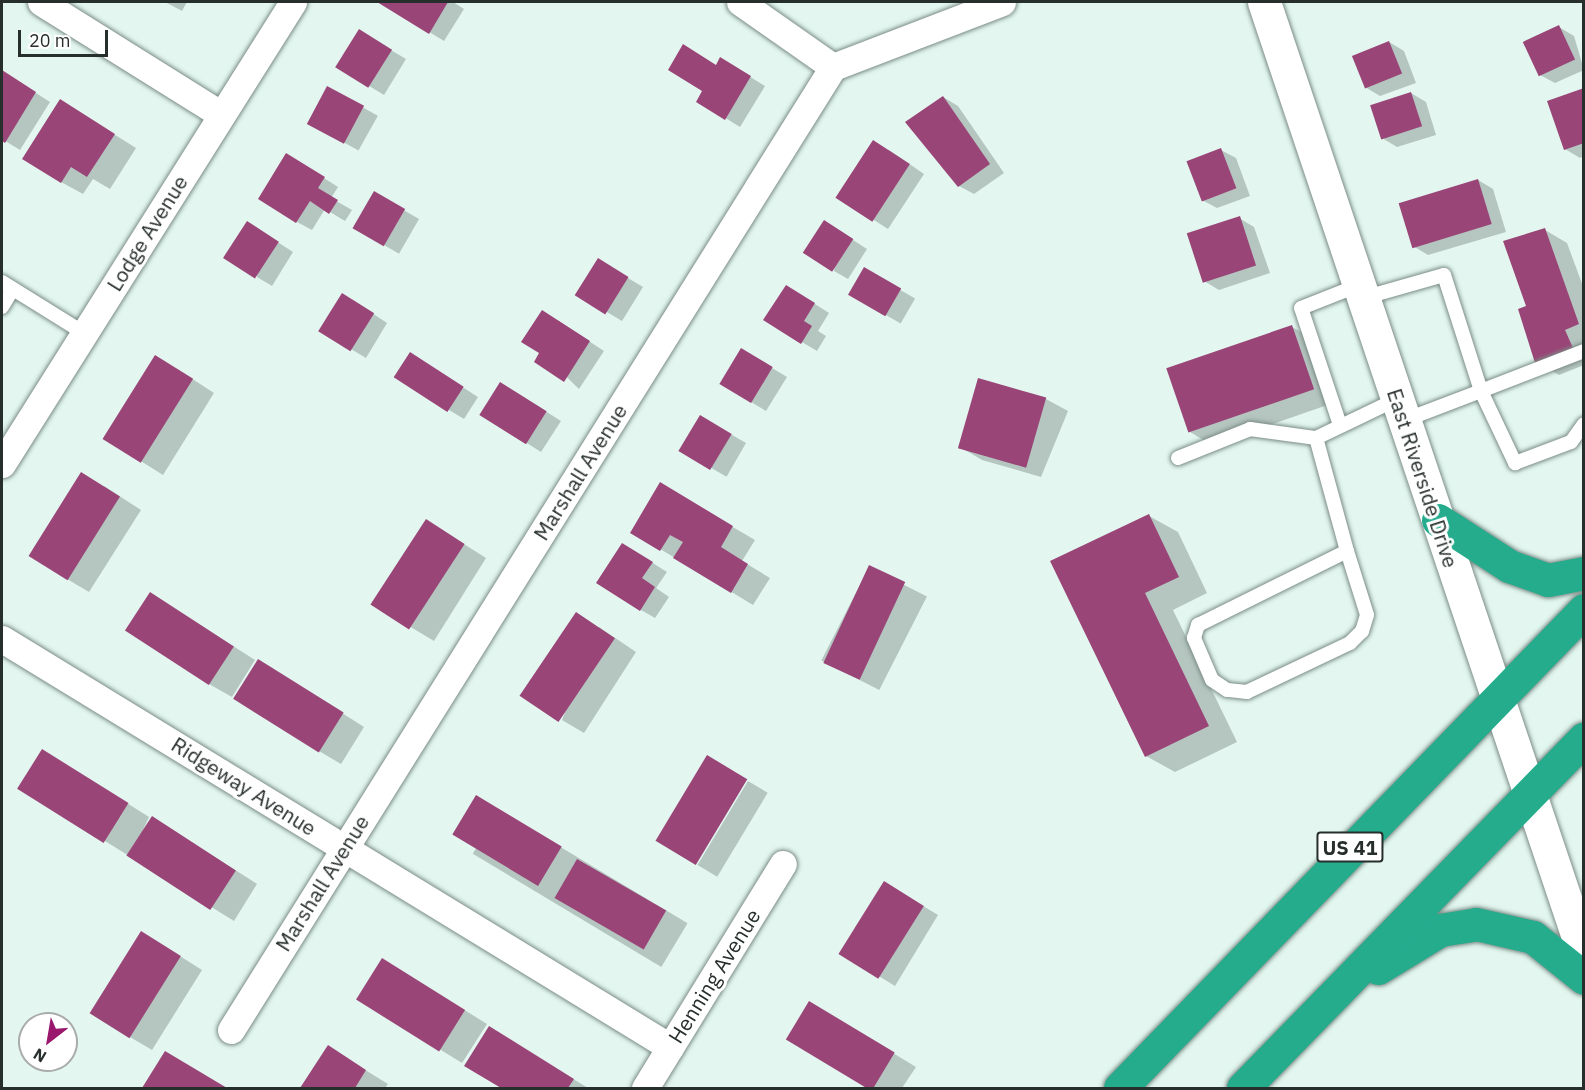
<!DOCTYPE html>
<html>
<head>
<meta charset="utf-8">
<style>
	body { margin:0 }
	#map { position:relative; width:1585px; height:1090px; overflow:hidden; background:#e3f7f0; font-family:"IBM Plex Sans",sans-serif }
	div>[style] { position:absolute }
	.shadow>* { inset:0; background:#0003; transform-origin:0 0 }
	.building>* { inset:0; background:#9a4577; transform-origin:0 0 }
	.roads { filter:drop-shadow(0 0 2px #7b8c86) drop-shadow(0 0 2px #7b8c86) }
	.lane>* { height:14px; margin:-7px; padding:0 7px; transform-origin:7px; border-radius:7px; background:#fff }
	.street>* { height:27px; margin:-13.5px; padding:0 13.5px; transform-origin:13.5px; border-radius:13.5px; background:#fff }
	.secondary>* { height:33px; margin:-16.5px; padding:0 16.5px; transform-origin:16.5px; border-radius:16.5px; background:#fff }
	.highway>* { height:33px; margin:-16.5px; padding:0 16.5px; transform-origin:16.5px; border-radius:16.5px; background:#24ac8d }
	span { translate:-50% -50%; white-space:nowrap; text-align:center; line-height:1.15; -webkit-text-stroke:6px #fff; paint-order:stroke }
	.shield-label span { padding:2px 4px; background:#fff; border:2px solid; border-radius:4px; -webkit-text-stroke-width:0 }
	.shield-label { font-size:20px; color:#272f2c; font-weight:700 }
	.street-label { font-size:21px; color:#272f2c }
	.frame { position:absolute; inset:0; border:3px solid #272f2c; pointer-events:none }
	.north { position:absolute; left:18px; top:1012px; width:60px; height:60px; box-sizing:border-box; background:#fff; border:2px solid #a9acab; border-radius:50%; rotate:211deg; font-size:16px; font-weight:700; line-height:24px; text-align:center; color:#272f2c }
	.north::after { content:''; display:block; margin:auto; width:21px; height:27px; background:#99186e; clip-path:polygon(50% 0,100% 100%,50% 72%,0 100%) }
	.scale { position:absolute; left:18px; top:30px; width:90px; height:27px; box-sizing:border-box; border:3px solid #272f2c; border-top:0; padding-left:8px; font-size:18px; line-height:21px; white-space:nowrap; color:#272f2c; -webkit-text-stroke:4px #fff; paint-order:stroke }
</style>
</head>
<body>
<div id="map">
	<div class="shadow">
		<i style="clip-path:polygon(165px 2px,187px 2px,182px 11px)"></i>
		<i style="clip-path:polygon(380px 2px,453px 2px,464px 9px,444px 41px)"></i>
		<i style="clip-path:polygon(1559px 27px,1574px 36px,1584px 70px,1555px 83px,1540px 75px)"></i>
		<i style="clip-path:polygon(374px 40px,406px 59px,384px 95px,338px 67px)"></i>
		<i style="clip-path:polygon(1389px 42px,1404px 51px,1416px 83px,1380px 96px,1365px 87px)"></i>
		<i style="clip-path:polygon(717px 66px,736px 68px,765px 86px,740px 127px,698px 101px)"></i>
		<i style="clip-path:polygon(2px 71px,50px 102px,20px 150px,2px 139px)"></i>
		<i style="left:328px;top:88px;width:57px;height:40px;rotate:29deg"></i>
		<i style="clip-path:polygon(1584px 90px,1584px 156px,1580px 158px,1565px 149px)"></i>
		<i style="clip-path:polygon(1411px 93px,1426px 102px,1436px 135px,1397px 147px,1382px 138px)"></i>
		<i style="clip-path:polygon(943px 97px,958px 106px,1004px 173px,974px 194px,959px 186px)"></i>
		<i style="clip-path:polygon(61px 101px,136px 148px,110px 189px,93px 179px,83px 194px,61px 182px)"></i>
		<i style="clip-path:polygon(889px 150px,924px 174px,888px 229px,838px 197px)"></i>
		<i style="clip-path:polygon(1221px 150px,1236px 158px,1250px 196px,1217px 208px,1202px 200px)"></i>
		<i style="clip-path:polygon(302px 164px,338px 187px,331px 198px,352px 210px,345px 221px,325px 209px,312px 230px,297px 222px)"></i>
		<i style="clip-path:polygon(1478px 180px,1493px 189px,1506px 232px,1428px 255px,1413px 246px)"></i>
		<i style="left:374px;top:193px;width:52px;height:40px;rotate:30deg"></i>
		<i style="clip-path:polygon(1239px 218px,1254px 227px,1270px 273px,1219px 290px,1204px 281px)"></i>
		<i style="clip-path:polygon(1545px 230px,1567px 243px,1584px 289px,1584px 365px,1559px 375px,1536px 362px,1528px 307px)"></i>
		<i style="clip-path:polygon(839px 231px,867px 249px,848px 279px,834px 271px)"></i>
		<i style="clip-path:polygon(262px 232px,293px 252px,272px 286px,257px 277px)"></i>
		<i style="clip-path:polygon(613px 269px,643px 287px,622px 321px,577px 294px)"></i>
		<i style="left:864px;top:269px;width:59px;height:29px;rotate:30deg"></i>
		<i style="clip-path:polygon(801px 295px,829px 313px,818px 331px,826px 336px,817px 351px,765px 320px)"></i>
		<i style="clip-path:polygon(357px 303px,387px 323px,366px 358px,351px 349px)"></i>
		<i style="clip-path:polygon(557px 320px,604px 351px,579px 389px,542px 353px)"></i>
		<i style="clip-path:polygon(1292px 327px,1314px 339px,1336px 402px,1212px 445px,1190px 432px)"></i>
		<i style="clip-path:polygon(757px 359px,787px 377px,766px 411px,751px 402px)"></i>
		<i style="clip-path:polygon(425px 363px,478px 397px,464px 419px,449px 410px)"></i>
		<i style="clip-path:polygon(177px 369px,214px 393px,163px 475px,104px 438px)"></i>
		<i style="clip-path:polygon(980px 380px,1046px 399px,1068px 411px,1041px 477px,982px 460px,960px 447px)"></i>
		<i style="clip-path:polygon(515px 392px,561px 421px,541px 452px,481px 414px)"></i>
		<i style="left:701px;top:417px;width:52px;height:39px;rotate:30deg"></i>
		<i style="clip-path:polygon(661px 485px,755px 540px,742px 561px,770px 578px,753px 605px,632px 532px)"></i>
		<i style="clip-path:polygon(104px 486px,141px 510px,89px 592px,67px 579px)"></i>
		<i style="clip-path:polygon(1149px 516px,1178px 532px,1207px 593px,1173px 610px,1237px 742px,1175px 772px,1146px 756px,1052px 562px)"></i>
		<i style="clip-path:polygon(448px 534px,486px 558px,434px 641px,374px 605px)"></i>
		<i style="clip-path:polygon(637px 553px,667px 572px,656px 588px,669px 597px,655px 618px,641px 610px)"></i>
		<i style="left:869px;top:567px;width:65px;height:105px;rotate:27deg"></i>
		<i style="clip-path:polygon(172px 607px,255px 660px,232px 697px,209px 684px)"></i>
		<i style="clip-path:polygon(599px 627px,636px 652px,584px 733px,562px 720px)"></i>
		<i style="clip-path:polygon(281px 674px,364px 727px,341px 764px,319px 751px)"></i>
		<i style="clip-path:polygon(65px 764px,149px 817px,138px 841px,174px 831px,257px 884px,234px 921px,105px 841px)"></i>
		<i style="left:748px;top:781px;width:23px;height:98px;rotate:31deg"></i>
		<i style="left:499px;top:810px;width:220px;height:51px;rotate:31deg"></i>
		<i style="clip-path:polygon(900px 892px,938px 915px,895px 986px,841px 953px)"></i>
		<i style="clip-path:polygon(164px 946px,202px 970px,152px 1050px,130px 1037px)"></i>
		<i style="clip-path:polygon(405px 973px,487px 1024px,462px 1063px,358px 999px)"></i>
		<i style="clip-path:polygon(832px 1016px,916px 1067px,902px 1088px,868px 1088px,788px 1038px)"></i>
		<i style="clip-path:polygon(511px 1041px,588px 1088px,504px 1088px,466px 1066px)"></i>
		<i style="clip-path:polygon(328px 1047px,388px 1084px,385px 1088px,302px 1088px)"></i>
		<i style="clip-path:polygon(166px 1053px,188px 1065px,226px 1088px,144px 1088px)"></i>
	</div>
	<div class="building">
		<i style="clip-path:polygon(377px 2px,448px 2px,429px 34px)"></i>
		<i style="left:1559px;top:25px;width:38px;height:40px;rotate:65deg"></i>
		<i style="left:359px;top:29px;width:39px;height:45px;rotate:32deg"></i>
		<i style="left:1389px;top:41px;width:35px;height:40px;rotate:68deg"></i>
		<i style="clip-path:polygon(683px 44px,716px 65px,720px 57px,751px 76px,725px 120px,696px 102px,702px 91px,668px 70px)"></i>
		<i style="clip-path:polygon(2px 70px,36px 92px,5px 143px,2px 141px)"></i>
		<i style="left:327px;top:86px;width:42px;height:43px;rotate:28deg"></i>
		<i style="clip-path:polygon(1584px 88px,1584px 143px,1564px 150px,1547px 101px)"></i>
		<i style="left:1411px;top:92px;width:36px;height:43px;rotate:72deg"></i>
		<i style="clip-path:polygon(943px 96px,990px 164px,958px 187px,905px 122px)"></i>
		<i style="clip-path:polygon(60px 99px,115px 134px,87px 177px,71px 167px,61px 183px,22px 159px)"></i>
		<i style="left:873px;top:140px;width:44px;height:69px;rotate:33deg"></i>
		<i style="left:1221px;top:148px;width:43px;height:37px;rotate:69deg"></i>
		<i style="clip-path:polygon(286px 153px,325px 177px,318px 188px,338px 200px,329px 214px,310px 201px,296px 223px,258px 199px)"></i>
		<i style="left:1478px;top:179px;width:47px;height:83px;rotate:73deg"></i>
		<i style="left:374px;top:191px;width:36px;height:43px;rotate:30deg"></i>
		<i style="left:1240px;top:216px;width:52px;height:56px;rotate:72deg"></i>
		<i style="left:824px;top:220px;width:35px;height:39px;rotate:33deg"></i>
		<i style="left:247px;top:221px;width:38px;height:44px;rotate:33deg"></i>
		<i style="clip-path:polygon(1545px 228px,1579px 324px,1565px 330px,1573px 348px,1535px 363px,1518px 309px,1526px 306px,1503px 241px)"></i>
		<i style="left:598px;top:258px;width:36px;height:44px;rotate:32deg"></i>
		<i style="left:864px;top:267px;width:43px;height:32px;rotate:30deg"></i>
		<i style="clip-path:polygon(786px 285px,815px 303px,804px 321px,812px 326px,801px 344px,763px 320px)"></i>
		<i style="left:342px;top:293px;width:38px;height:45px;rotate:32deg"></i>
		<i style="clip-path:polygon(542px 310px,590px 341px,564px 382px,534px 362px,539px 353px,521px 342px)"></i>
		<i style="left:1292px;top:325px;width:68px;height:133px;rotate:71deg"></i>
		<i style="left:741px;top:348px;width:37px;height:42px;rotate:31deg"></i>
		<i style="left:410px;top:352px;width:64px;height:30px;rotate:33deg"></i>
		<i style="left:155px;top:355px;width:45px;height:99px;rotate:32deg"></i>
		<i style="left:978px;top:378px;width:71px;height:73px;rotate:16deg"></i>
		<i style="left:500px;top:382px;width:55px;height:39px;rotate:32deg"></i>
		<i style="left:700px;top:415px;width:37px;height:42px;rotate:31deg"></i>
		<i style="left:81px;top:472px;width:46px;height:99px;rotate:32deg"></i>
		<i style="clip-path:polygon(660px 482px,733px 526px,721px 547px,748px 564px,731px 593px,673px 558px,683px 542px,670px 535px,660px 551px,630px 533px)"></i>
		<i style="clip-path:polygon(1149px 514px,1179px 577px,1145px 593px,1209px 726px,1145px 757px,1050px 561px)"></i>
		<i style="left:426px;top:519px;width:46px;height:102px;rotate:33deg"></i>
		<i style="clip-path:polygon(622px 543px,653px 562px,642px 578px,655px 587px,640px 611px,596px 583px)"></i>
		<i style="left:869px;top:565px;width:40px;height:108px;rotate:25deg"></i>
		<i style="left:150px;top:592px;width:100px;height:46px;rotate:33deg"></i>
		<i style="left:576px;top:612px;width:47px;height:101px;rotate:34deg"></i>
		<i style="left:258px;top:659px;width:101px;height:47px;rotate:32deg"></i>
		<i style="left:42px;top:749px;width:102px;height:47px;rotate:32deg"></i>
		<i style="left:707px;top:755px;width:47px;height:100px;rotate:31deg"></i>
		<i style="left:476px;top:795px;width:100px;height:46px;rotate:31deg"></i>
		<i style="left:152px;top:816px;width:100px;height:47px;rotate:33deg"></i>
		<i style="left:577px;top:859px;width:103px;height:45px;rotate:30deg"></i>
		<i style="left:884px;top:881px;width:47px;height:86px;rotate:32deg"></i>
		<i style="left:141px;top:931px;width:47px;height:97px;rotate:32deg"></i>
		<i style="left:382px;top:958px;width:98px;height:49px;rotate:32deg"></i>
		<i style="left:809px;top:1001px;width:100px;height:45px;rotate:31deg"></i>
		<i style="clip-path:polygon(489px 1026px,574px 1079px,568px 1088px,501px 1088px,464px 1066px)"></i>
		<i style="clip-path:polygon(328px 1045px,366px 1070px,355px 1088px,300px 1088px)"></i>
		<i style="clip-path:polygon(165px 1051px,227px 1088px,142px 1088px)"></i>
	</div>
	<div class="roads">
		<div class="lane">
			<i style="left:2px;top:282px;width:97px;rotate:31.9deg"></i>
			<i style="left:1363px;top:298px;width:84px;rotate:-15.9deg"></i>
			<i style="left:1444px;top:275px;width:122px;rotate:72.3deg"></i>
			<i style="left:1481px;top:391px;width:81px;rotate:159.1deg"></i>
			<i style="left:2px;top:307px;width:21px;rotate:-59deg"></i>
			<i style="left:1584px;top:351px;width:110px;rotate:158.8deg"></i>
			<i style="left:1481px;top:391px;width:80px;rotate:64.7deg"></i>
			<i style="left:1515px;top:463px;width:60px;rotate:-20.6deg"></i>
			<i style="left:1571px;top:442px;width:22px;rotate:-54deg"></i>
			<i style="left:1340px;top:425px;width:123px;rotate:-108.4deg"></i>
			<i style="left:1301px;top:308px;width:62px;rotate:-21.6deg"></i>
			<i style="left:1178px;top:458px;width:78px;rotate:-21.9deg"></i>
			<i style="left:1250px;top:429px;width:67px;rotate:7.8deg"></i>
			<i style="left:1347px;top:551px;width:67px;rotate:72.6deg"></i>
			<i style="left:1367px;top:615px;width:17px;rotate:107deg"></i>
			<i style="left:1362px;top:631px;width:17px;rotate:135deg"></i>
			<i style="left:1350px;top:643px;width:114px;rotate:154.6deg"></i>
			<i style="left:1247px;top:692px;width:20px;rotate:-174deg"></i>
			<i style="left:1227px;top:690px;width:18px;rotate:-146deg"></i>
			<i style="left:1212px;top:680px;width:46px;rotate:-113.2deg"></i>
			<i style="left:1194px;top:638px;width:14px;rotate:-73deg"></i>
			<i style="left:1198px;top:625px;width:166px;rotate:-26.4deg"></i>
			<i style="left:1347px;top:551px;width:117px;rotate:-105.3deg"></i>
			<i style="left:1316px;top:438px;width:90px;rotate:-25.7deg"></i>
		</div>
		<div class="street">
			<i style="left:41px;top:2px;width:213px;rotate:32deg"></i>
			<i style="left:740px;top:2px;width:113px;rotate:35deg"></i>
			<i style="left:2px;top:464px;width:546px;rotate:-57.79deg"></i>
			<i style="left:2px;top:639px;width:783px;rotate:31.42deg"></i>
			<i style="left:231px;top:1030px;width:1136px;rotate:-57.99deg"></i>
			<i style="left:833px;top:67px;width:181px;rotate:-21deg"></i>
			<i style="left:645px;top:1088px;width:263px;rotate:-58.4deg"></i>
		</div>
		<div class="secondary">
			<i style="left:1264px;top:2px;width:1005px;rotate:71.44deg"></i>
		</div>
		<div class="highway">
			<i style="left:1438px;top:520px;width:85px;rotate:32.9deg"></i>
			<i style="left:1509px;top:566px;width:41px;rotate:19.7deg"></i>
			<i style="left:1548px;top:580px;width:37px;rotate:-11deg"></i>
			<i style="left:1378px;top:968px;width:73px;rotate:-31.5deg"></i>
			<i style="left:1440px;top:930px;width:36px;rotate:-9deg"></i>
			<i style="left:1476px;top:924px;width:58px;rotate:12.8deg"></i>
			<i style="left:1533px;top:937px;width:65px;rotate:38.8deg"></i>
			<i style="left:1120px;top:1088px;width:666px;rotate:-45.85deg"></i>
			<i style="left:1243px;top:1088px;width:488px;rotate:-45.7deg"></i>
		</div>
	</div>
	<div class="shield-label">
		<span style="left:1350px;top:847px">US 41</span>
	</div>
	<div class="street-label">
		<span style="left:147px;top:233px;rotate:-58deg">Lodge Avenue</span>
		<span style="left:580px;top:472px;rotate:-58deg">Marshall Avenue</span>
		<span style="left:1423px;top:478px;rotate:72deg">East Riverside Drive</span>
		<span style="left:244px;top:786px;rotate:32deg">Ridgeway Avenue</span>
		<span style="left:322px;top:883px;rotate:-58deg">Marshall Avenue</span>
		<span style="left:714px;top:976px;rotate:-58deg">Henning Avenue</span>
	</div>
	<div class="frame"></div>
	<div class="north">N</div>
	<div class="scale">20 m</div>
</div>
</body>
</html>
